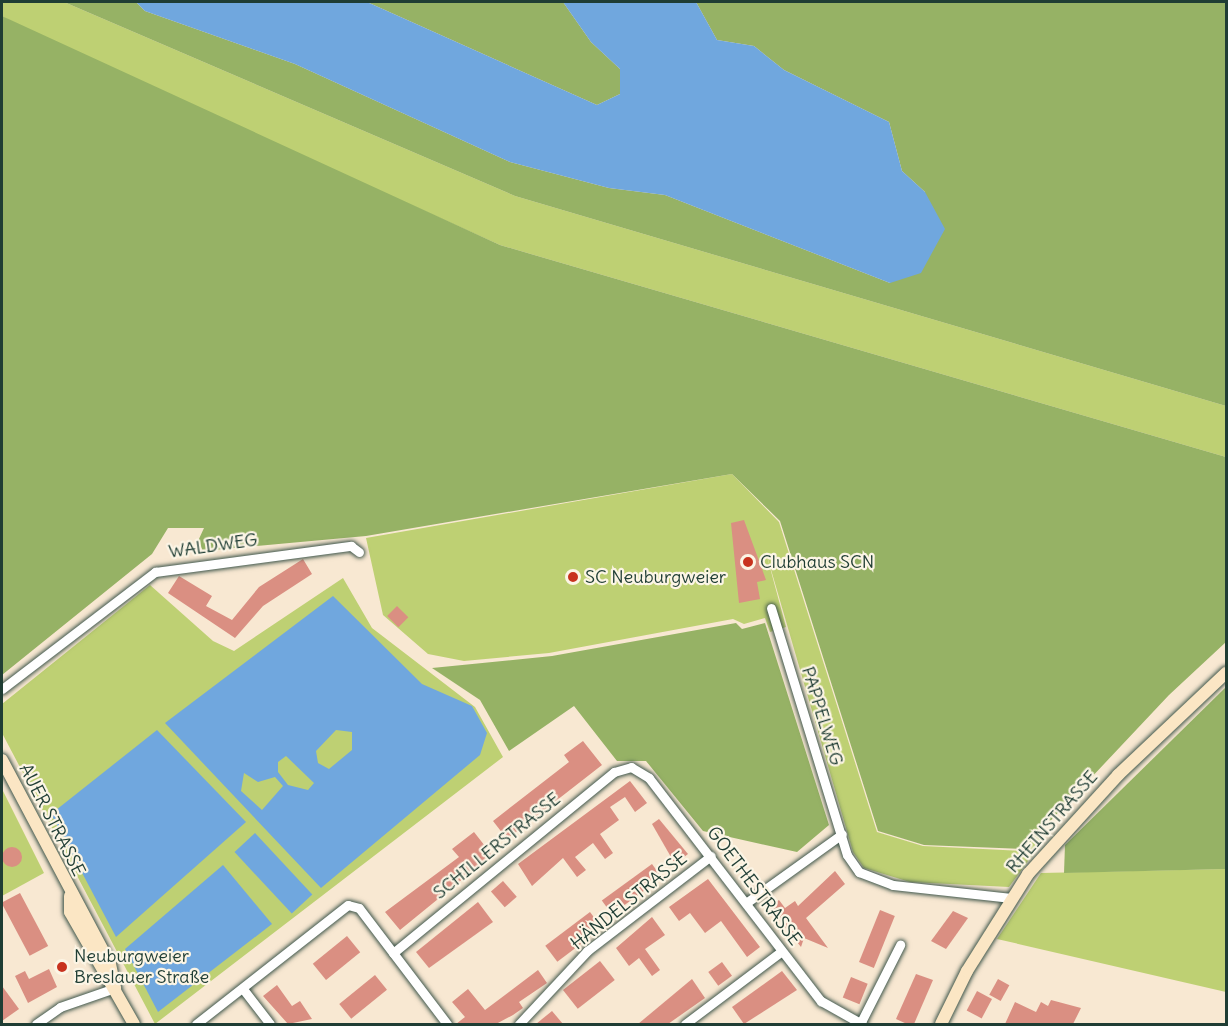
<!DOCTYPE html>
<html>
<head>
<meta charset="utf-8">
<style>
	body { margin:0 }
	#map { position:relative; width:1228px; height:1026px; overflow:hidden; background:#f8e8d2; font-family:Delius,sans-serif }
	div>[style] { position:absolute }
	.green>* { inset:0; background:#bed073 }
	.forest>* { inset:0; background:#96b265 }
	.water>* { inset:0; background:#70a7de; transform-origin:0 0 }
	.building>* { inset:0; background:#da8f82; transform-origin:0 0 }
	.round { border-radius:50% }
	.roads { filter:drop-shadow(0 0 2px #40574c) drop-shadow(0 0 2px #40574c) }
	.minor>* { height:9px; margin:-4.5px; padding:0 4.5px; transform-origin:4.5px; border-radius:4.5px; background:#fff }
	.secondary>* { height:12px; margin:-6px; padding:0 6px; transform-origin:6px; border-radius:6px; background:#fbe6c4 }
	.dots>* { width:16px; height:16px; translate:-50% -50%; box-sizing:border-box; border:3px solid #fcf5e5; border-radius:50% }
	span { translate:-50% -50%; white-space:nowrap; text-align:center; line-height:1.15; -webkit-text-stroke:4.5px #fcf5e5; paint-order:stroke }
	.street-label { font-size:18px; color:#1f3d34 }
	.poi-label { font-size:18px; color:#1f3d34 }
	.left { translate:0 -50%; text-align:left }
	.frame { position:absolute; inset:0; border:3px solid #1f3d34; pointer-events:none }
</style>
</head>
<body>
<div id="map">
	<div class="green">
		<i style="clip-path:polygon(2px 2px,64px 2px,515px 196px,1226px 406px,1226px 457px,500px 245px,47px 41px,2px 16px)"></i>
		<i style="clip-path:polygon(732px 474px,779px 522px,877px 832px,923px 846px,1024px 851px,1039px 834px,1044px 839px,1009px 887px,910px 882px,864px 868px,853px 852px,765px 549px,786px 627px,770px 632px,765px 618px,744px 624px,733px 619px,549px 653px,464px 661px,428px 654px,383px 615px,366px 538px)"></i>
		<i style="clip-path:polygon(343px 578px,372px 628px,475px 707px,503px 757px,155px 1024px,2px 733px,2px 704px,150px 585px,213px 641px,234px 651px)"></i>
		<i style="clip-path:polygon(2px 789px,44px 873px,2px 896px)"></i>
		<i style="clip-path:polygon(1226px 869px,1226px 992px,997px 939px,1041px 873px)"></i>
	</div>
	<div class="forest">
		<i style="clip-path:polygon(64px 2px,136px 2px,145px 11px,295px 64px,510px 162px,609px 188px,665px 195px,890px 283px,925px 192px,902px 171px,889px 122px,784px 70px,754px 46px,717px 40px,696px 2px,1226px 2px,1226px 406px,515px 196px)"></i>
		<i style="clip-path:polygon(367px 2px,563px 2px,591px 42px,620px 69px,620px 94px,597px 105px)"></i>
		<i style="clip-path:polygon(2px 16px,500px 245px,1226px 457px,1226px 642px,1169px 695px,1024px 849px,924px 845px,878px 831px,780px 521px,732px 474px,366px 536px,203px 551px,198px 541px,204px 528px,168px 528px,152px 554px,2px 675px)"></i>
		<i style="clip-path:polygon(736px 623px,742px 629px,765px 623px,829px 825px,797px 852px,703px 831px,646px 761px,617px 761px,574px 706px,509px 751px,480px 700px,432px 668px,552px 656px)"></i>
		<i style="clip-path:polygon(1226px 687px,1226px 869px,1064px 873px,1065px 845px)"></i>
	</div>
	<div class="water">
		<i style="clip-path:polygon(136px 2px,367px 2px,597px 105px,620px 94px,620px 69px,591px 42px,563px 2px,696px 2px,717px 40px,754px 46px,784px 70px,889px 122px,902px 171px,925px 192px,945px 229px,921px 273px,890px 283px,665px 195px,609px 188px,510px 162px,295px 64px,145px 11px)"></i>
		<i style="clip-path:polygon(evenodd,333px 596px,422px 684px,472px 706px,487px 733px,480px 755px,321px 888px,165px 723px,333px 596px,336px 730px,352px 732px,352px 750px,329px 769px,318px 763px,316px 751px,336px 730px,333px 596px,286px 756px,314px 783px,308px 790px,288px 785px,278px 772px,278px 762px,286px 756px,333px 596px,244px 773px,258px 782px,275px 777px,283px 786px,262px 810px,241px 791px,244px 773px)"></i>
		<i style="clip-path:polygon(157px 730px,246px 822px,116px 937px,51px 814px)"></i>
		<i style="left:255px;top:833px;width:84px;height:28px;rotate:47deg"></i>
		<i style="clip-path:polygon(223px 865px,272px 924px,158px 1012px,125px 949px)"></i>
	</div>
	<div class="building">
		<i style="clip-path:polygon(744px 520px,766px 580px,757px 582px,760px 599px,739px 603px,731px 523px)"></i>
		<i style="clip-path:polygon(303px 559px,312px 574px,263px 606px,235px 638px,168px 593px,179px 576px,212px 596px,206px 606px,232px 620px,259px 587px)"></i>
		<i style="left:397px;top:606px;width:16px;height:14px;rotate:45deg"></i>
		<i style="clip-path:polygon(583px 741px,602px 765px,507px 839px,493px 821px,569px 762px,564px 755px)"></i>
		<i style="clip-path:polygon(630px 781px,647px 803px,635px 812px,625px 797px,610px 807px,619px 820px,600px 834px,613px 853px,605px 859px,593px 843px,575px 857px,586px 870px,577px 877px,563px 858px,532px 886px,518px 864px)"></i>
		<i style="clip-path:polygon(659px 819px,688px 854px,675px 864px,652px 824px)"></i>
		<i style="clip-path:polygon(474px 832px,492px 855px,400px 930px,385px 912px,459px 857px,452px 849px)"></i>
		<i class="round" style="left:2px;top:847px;width:20px;height:20px"></i>
		<i style="left:652px;top:864px;width:17px;height:62px;rotate:54deg"></i>
		<i style="clip-path:polygon(835px 871px,845px 884px,806px 918px,828px 948px,804px 938px,801px 947px,769px 907px,779px 900px,785px 908px,795px 901px,798px 906px)"></i>
		<i style="clip-path:polygon(708px 879px,760px 947px,747px 957px,721px 921px,705px 933px,690px 913px,679px 921px,669px 907px)"></i>
		<i style="left:503px;top:881px;width:21px;height:16px;rotate:49deg"></i>
		<i style="left:20px;top:893px;width:60px;height:21px;rotate:62deg"></i>
		<i style="clip-path:polygon(478px 902px,493px 922px,429px 968px,416px 952px)"></i>
		<i style="left:880px;top:910px;width:16px;height:56px;rotate:22deg"></i>
		<i style="clip-path:polygon(953px 911px,968px 918px,946px 949px,931px 941px)"></i>
		<i style="left:590px;top:912px;width:20px;height:56px;rotate:53deg"></i>
		<i style="clip-path:polygon(652px 917px,665px 935px,645px 949px,660px 970px,652px 976px,639px 958px,629px 966px,616px 948px)"></i>
		<i style="left:347px;top:936px;width:21px;height:44px;rotate:51deg"></i>
		<i style="left:600px;top:961px;width:24px;height:47px;rotate:52deg"></i>
		<i style="left:722px;top:962px;width:17px;height:17px;rotate:54deg"></i>
		<i style="clip-path:polygon(49px 969px,57px 987px,28px 1003px,15px 976px,25px 971px,29px 979px)"></i>
		<i style="clip-path:polygon(538px 970px,547px 983px,519px 1002px,523px 1008px,513px 1015px,496px 1024px,456px 1024px,465px 1017px,452px 1002px,468px 989px,485px 1010px)"></i>
		<i style="clip-path:polygon(782px 971px,797px 990px,744px 1024px,732px 1007px)"></i>
		<i style="clip-path:polygon(916px 974px,933px 980px,914px 1024px,907px 1024px,896px 1019px)"></i>
		<i style="left:375px;top:975px;width:19px;height:46px;rotate:51deg"></i>
		<i style="left:851px;top:977px;width:18px;height:22px;rotate:22deg"></i>
		<i style="clip-path:polygon(692px 979px,705px 998px,668px 1024px,638px 1024px)"></i>
		<i style="left:998px;top:979px;width:13px;height:18px;rotate:29deg"></i>
		<i style="clip-path:polygon(277px 985px,292px 1006px,300px 1001px,312px 1019px,288px 1024px,263px 996px)"></i>
		<i style="clip-path:polygon(2px 986px,19px 1009px,2px 1021px)"></i>
		<i style="left:977px;top:991px;width:17px;height:22px;rotate:28deg"></i>
		<i style="clip-path:polygon(1051px 1000px,1081px 1008px,1073px 1024px,1005px 1024px,1015px 1002px,1036px 1012px,1041px 1002px,1048px 1006px)"></i>
		<i style="clip-path:polygon(552px 1011px,563px 1024px,536px 1024px)"></i>
	</div>
	<div class="roads">
		<div class="minor">
			<i style="left:771px;top:608px;width:258px;rotate:72.9deg"></i>
			<i style="left:847px;top:855px;width:21px;rotate:55deg"></i>
			<i style="left:859px;top:872px;width:36px;rotate:21deg"></i>
			<i style="left:893px;top:885px;width:119px;rotate:6.3deg"></i>
			<i style="left:2px;top:689px;width:193px;rotate:-37.4deg"></i>
			<i style="left:155px;top:572px;width:198px;rotate:-7.6deg"></i>
			<i style="left:351px;top:546px;width:10px;rotate:37deg"></i>
			<i style="left:746px;top:903px;width:118px;rotate:-35.7deg"></i>
			<i style="left:393px;top:953px;width:286px;rotate:-39.3deg"></i>
			<i style="left:614px;top:772px;width:18px;rotate:-16deg"></i>
			<i style="left:631px;top:767px;width:21px;rotate:31deg"></i>
			<i style="left:649px;top:778px;width:282px;rotate:52.4deg"></i>
			<i style="left:821px;top:1001px;width:47px;rotate:29.3deg"></i>
			<i style="left:243px;top:989px;width:44px;rotate:52.4deg"></i>
			<i style="left:36px;top:1024px;width:29px;rotate:-35deg"></i>
			<i style="left:60px;top:1007px;width:58px;rotate:-19.1deg"></i>
			<i style="left:196px;top:1024px;width:193px;rotate:-38.1deg"></i>
			<i style="left:348px;top:905px;width:11px;rotate:15deg"></i>
			<i style="left:359px;top:908px;width:146px;rotate:52.8deg"></i>
			<i style="left:519px;top:1024px;width:100px;rotate:-47deg"></i>
			<i style="left:587px;top:951px;width:156px;rotate:-37.5deg"></i>
			<i style="left:685px;top:1024px;width:121px;rotate:-37deg"></i>
			<i style="left:860px;top:1024px;width:89px;rotate:-63.1deg"></i>
		</div>
		<div class="secondary">
			<i style="left:2px;top:760px;width:231px;rotate:62.1deg"></i>
			<i style="left:110px;top:964px;width:25px;rotate:78deg"></i>
			<i style="left:70px;top:896px;width:16px;rotate:90deg"></i>
			<i style="left:70px;top:912px;width:129px;rotate:60.3deg"></i>
			<i style="left:941px;top:1024px;width:59px;rotate:-63.9deg"></i>
			<i style="left:967px;top:971px;width:115px;rotate:-57.8deg"></i>
			<i style="left:1028px;top:874px;width:134px;rotate:-47.7deg"></i>
			<i style="left:1118px;top:775px;width:149px;rotate:-43.4deg"></i>
		</div>
	</div>
	<div class="dots">
		<i style="left:748px;top:562px;background:#c8321e"></i>
		<i style="left:573px;top:577px;background:#c8321e"></i>
		<i style="left:62px;top:967px;background:#c8321e"></i>
	</div>
	<div class="street-label">
		<span style="left:213px;top:546px;rotate:-8deg">WALDWEG</span>
		<span style="left:822px;top:716px;rotate:73deg">PAPPELWEG</span>
		<span style="left:52px;top:820px;rotate:63deg">AUER STRASSE</span>
		<span style="left:1052px;top:822px;rotate:-49deg">RHEINSTRASSE</span>
		<span style="left:497px;top:846px;rotate:-39deg">SCHILLERSTRASSE</span>
		<span style="left:754px;top:886px;rotate:53deg">GOETHESTRASSE</span>
		<span style="left:629px;top:901px;rotate:-39deg">HÄNDELSTRASSE</span>
	</div>
	<div class="poi-label">
		<span class="left" style="left:760px;top:562px">Clubhaus SCN</span>
		<span class="left" style="left:585px;top:577px">SC Neuburgweier</span>
		<span class="left" style="left:74px;top:967px">Neuburgweier<br>Breslauer Straße</span>
	</div>
	<div class="frame"></div>
</div>
</body>
</html>
